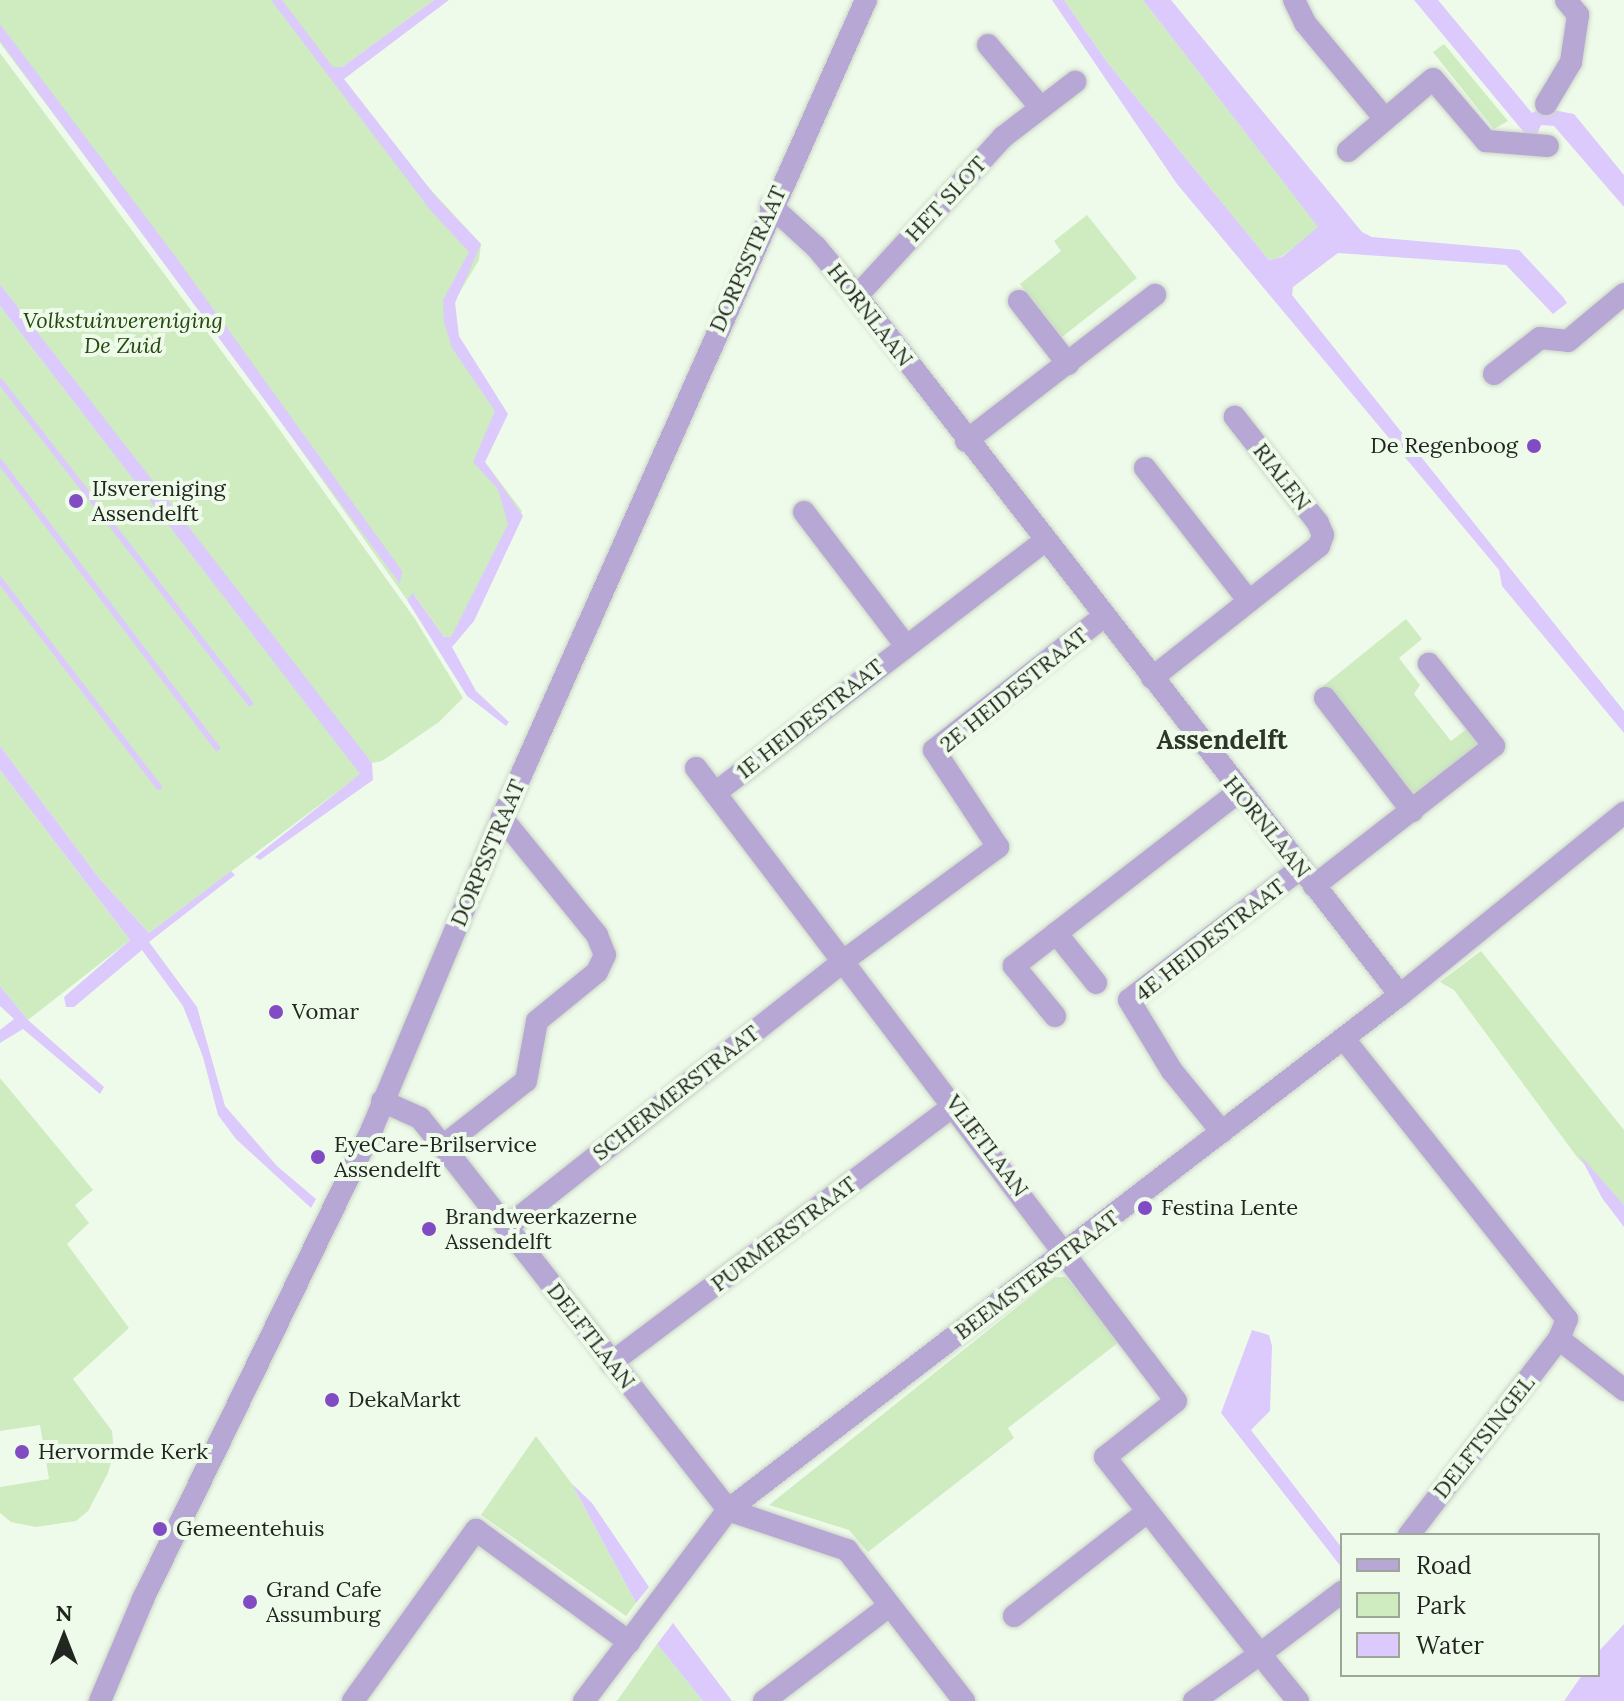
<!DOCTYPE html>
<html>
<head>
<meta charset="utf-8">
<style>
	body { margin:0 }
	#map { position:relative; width:1624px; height:1701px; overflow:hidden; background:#effbea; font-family:Lora,serif }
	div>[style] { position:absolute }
	.green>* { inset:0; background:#ceecc0 }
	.water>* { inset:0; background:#dccafd }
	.stream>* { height:6px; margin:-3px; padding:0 3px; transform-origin:3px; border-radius:3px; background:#dccafd }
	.roads { filter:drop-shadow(0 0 2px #cad5c6) drop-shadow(0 0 2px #cad5c6) }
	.minor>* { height:22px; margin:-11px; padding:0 11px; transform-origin:11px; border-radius:11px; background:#b7a7d5 }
	.dots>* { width:22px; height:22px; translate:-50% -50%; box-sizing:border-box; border:4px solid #effbea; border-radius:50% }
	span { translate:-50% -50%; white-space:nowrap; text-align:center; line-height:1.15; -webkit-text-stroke:8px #effbea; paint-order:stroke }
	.street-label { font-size:22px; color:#222620 }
	.park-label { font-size:22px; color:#25490e; font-style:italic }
	.poi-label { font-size:22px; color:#222620 }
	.right { translate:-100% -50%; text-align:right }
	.left { translate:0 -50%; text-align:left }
	.quarter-label { font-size:26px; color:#2e362a; font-weight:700 }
	.legend { position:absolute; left:1340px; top:1533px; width:260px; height:144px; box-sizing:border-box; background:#effbea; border:2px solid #9da699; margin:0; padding:10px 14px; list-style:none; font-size:24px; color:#222620 }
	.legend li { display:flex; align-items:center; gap:16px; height:40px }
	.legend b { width:40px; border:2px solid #9da699 }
	.north { position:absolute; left:24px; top:1597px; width:80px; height:80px; -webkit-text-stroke:6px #effbea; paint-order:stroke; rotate:0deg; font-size:22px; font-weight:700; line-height:32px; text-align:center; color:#222620 }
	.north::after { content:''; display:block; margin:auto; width:28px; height:36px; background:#222620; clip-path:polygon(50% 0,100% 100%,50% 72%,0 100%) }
</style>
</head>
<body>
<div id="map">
	<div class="green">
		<i style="clip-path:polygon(0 0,434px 0,342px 67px,334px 68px,419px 177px,481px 244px,479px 260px,455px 300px,456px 328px,463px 348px,506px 415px,485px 462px,522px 511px,471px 621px,451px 637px,444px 637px,414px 594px,407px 600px,219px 334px,0 43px)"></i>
		<i style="clip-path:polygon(1064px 0,1143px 0,1319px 228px,1281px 257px,1269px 260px,1107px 62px)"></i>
		<i style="clip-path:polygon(1444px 44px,1508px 121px,1494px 129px,1433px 52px)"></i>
		<i style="clip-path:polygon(0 53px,269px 415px,415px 619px,463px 698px,439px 722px,382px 761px,372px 763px,354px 743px,0 284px)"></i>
		<i style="clip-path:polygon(1087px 215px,1137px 278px,1062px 337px,1020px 284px,1061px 251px,1054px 241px)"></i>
		<i style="clip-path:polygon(0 306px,361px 774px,149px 933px,99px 878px,0 746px)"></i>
		<i style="clip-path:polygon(1406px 619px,1422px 639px,1399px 658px,1420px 685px,1414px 694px,1451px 741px,1468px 728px,1481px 746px,1414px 796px,1323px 686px)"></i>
		<i style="clip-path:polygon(0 770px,130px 940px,28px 1020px,0 986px)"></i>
		<i style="clip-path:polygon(1481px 951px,1624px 1130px,1624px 1205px,1577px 1157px,1454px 990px,1440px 982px)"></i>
		<i style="clip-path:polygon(0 1078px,93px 1190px,75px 1205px,89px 1223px,67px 1244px,129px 1328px,73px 1379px,112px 1431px,114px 1452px,108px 1473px,88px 1511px,76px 1521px,36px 1527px,11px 1522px,0 1513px,0 1487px,49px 1479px,40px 1425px,0 1431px)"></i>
		<i style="clip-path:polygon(1055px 1277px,1066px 1277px,1119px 1342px,1008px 1428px,1014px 1438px,868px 1552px,849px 1530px,769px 1505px)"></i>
		<i style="clip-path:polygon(536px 1436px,572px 1484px,636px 1603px,626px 1616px,481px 1515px)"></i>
		<i style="clip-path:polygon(657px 1644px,703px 1701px,617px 1701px)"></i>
	</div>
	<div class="water">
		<i style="clip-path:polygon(271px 0,282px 0,333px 67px,342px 67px,434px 0,449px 0,344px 79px,437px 198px,481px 244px,455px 303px,459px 336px,508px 414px,485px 462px,523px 516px,474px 621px,452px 647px,476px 691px,509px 722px,506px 726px,467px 696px,407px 600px,413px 593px,444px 637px,451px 637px,508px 524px,498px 489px,473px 462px,495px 411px,452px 348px,444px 322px,443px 300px,469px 252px,431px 211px)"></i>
		<i style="clip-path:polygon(1052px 0,1064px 0,1107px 62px,1269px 260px,1282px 257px,1318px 227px,1143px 0,1171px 0,1362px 232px,1372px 237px,1519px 250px,1563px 297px,1567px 303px,1553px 314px,1506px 265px,1338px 253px,1293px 287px,1292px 295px,1624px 711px,1624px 733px,1502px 586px,1499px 570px,1177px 184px)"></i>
		<i style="clip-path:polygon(1414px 0,1438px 0,1532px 113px,1542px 108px,1574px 114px,1624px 175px,1624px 207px,1554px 126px,1541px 125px,1534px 141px,1527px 136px)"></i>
		<i style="clip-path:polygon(0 24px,173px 253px,402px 571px,400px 584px,0 41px)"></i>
		<i style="clip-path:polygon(0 284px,372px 763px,373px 780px,260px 860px,255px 857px,360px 774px,0 306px)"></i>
		<i style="clip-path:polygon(0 746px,99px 878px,149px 933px,231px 871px,235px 875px,149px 942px,197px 1007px,225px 1106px,277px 1166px,316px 1199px,311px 1208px,236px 1139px,218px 1115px,203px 1057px,183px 1006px,142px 950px,74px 1007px,66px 1007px,64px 997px,130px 940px,0 770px)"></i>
		<i style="clip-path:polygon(0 986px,28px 1020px,104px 1087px,100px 1094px,23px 1029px,0 1043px,0 1030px,14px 1019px,0 1006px)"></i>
		<i style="clip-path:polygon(1579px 1154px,1624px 1205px,1624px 1227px,1602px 1198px)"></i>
		<i style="clip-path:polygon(1252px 1330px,1269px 1335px,1272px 1346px,1270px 1411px,1251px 1430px,1342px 1548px,1342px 1568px,1221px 1413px)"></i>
		<i style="clip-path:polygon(572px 1484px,592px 1503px,649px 1587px,636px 1603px)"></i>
		<i style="clip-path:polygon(673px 1623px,732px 1701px,703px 1701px,657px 1644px)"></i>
		<i style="clip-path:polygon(1624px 1624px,1624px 1701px,1564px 1701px,1582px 1675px,1598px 1675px,1598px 1652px)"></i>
	</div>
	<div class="stream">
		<i style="left:0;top:381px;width:408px;rotate:52.2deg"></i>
		<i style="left:0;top:462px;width:359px;rotate:52.8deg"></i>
		<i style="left:0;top:580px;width:261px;rotate:52.5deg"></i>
	</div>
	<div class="roads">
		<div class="minor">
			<i style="left:1294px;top:0;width:25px;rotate:64deg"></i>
			<i style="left:1305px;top:23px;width:125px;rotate:50.2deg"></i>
			<i style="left:988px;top:45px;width:82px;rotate:49.9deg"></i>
			<i style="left:1546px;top:104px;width:49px;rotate:-59.2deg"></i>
			<i style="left:1571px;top:62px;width:48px;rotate:-81.5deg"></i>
			<i style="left:1578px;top:15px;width:19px;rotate:-129deg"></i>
			<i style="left:1348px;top:151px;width:111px;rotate:-40.3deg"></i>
			<i style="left:1433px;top:79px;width:82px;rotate:49.5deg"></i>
			<i style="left:1486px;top:141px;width:62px;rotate:4.6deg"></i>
			<i style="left:857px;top:296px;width:216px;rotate:-47.4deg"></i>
			<i style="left:1003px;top:137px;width:91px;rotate:-37.4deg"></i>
			<i style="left:1019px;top:301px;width:80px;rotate:52.1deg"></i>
			<i style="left:1494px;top:374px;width:58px;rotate:-38deg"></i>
			<i style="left:1540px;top:338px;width:28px;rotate:6deg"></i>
			<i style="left:1568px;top:341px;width:73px;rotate:-40deg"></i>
			<i style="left:966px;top:441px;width:239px;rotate:-37.7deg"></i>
			<i style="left:1145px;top:468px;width:169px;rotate:52deg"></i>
			<i style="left:804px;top:512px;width:168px;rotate:52.7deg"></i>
			<i style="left:1152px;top:678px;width:213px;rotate:-38.3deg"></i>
			<i style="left:1319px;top:546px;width:12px;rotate:-70deg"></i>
			<i style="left:1323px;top:535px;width:13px;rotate:-113deg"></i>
			<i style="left:1318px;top:523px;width:135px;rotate:-128.1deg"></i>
			<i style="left:1325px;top:698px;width:143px;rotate:52.4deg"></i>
			<i style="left:696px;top:768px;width:794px;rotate:52.83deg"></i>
			<i style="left:1176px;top:1401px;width:90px;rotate:141.7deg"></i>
			<i style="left:1105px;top:1457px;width:251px;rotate:51.8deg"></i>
			<i style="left:1260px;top:1654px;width:81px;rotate:144.5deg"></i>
			<i style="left:715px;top:793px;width:413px;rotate:-37.4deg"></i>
			<i style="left:1314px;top:886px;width:228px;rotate:-37.9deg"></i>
			<i style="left:1494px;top:746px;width:105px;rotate:-128.4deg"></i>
			<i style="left:1056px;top:933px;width:64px;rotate:51.3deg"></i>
			<i style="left:1400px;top:995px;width:289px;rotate:-39.1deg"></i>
			<i style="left:1055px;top:1016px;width:65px;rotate:-129.4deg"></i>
			<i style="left:1014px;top:966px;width:284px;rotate:-37.8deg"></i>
			<i style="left:1344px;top:1039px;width:358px;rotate:51.5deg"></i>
			<i style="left:1567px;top:1319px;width:22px;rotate:112deg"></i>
			<i style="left:1559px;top:1339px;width:83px;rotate:38.1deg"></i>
			<i style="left:382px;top:1101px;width:42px;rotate:24.1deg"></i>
			<i style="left:420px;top:1118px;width:36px;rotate:51deg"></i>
			<i style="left:443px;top:1146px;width:462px;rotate:51.9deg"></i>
			<i style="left:728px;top:1510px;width:126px;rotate:18.6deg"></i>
			<i style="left:847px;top:1550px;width:191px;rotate:52.2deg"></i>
			<i style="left:1222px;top:1132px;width:79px;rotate:-129.3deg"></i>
			<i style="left:1172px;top:1071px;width:83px;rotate:-121.2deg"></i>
			<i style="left:1129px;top:1000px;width:217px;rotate:-37.5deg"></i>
			<i style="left:443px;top:1146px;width:105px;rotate:-38.1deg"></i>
			<i style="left:526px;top:1081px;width:61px;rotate:-79.6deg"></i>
			<i style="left:537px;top:1021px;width:77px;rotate:-39.2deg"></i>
			<i style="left:597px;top:972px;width:19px;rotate:-65deg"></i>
			<i style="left:605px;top:955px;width:22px;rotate:-112deg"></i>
			<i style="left:597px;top:935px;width:151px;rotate:-129.1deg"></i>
			<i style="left:507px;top:1227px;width:432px;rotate:-38.3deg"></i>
			<i style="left:846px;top:959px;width:189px;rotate:-36.4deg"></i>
			<i style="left:998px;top:847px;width:116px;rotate:-123.4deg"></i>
			<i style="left:934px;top:750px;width:214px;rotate:-38.2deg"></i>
			<i style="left:611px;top:1363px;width:431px;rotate:-36.9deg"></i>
			<i style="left:1409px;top:1535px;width:247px;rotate:-52.6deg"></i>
			<i style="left:1014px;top:1616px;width:169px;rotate:-38deg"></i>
			<i style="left:100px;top:1701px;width:111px;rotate:-67.1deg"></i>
			<i style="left:143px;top:1599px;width:523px;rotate:-64.02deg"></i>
			<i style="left:372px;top:1129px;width:337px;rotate:-67.3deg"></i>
			<i style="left:502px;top:818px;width:895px;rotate:-66.01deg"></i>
			<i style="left:353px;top:1701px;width:211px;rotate:-54.3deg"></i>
			<i style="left:476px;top:1530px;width:190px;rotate:36.2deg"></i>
			<i style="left:584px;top:1701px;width:239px;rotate:-53deg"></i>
			<i style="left:728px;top:1510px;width:847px;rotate:-37.47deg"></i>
			<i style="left:1400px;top:995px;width:885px;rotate:-127.84deg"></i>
			<i style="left:857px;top:296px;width:64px;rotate:-129.9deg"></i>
			<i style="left:816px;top:247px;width:61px;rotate:-137.7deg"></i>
			<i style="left:764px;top:1701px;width:156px;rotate:-37.2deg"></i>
			<i style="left:1298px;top:1701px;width:60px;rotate:-129deg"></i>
			<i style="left:1260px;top:1654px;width:103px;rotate:-37.1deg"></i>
		</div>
	</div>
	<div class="dots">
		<i style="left:1534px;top:446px;background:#814cc3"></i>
		<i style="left:76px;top:501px;background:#814cc3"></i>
		<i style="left:276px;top:1012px;background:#814cc3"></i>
		<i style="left:318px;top:1157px;background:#814cc3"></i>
		<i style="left:1145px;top:1208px;background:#814cc3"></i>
		<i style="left:429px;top:1229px;background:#814cc3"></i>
		<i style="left:332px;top:1400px;background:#814cc3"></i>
		<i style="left:22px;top:1452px;background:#814cc3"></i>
		<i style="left:160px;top:1529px;background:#814cc3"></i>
		<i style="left:250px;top:1602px;background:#814cc3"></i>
	</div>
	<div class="street-label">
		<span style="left:946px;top:199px;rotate:-47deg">HET SLOT</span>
		<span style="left:748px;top:259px;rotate:-66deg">DORPSSTRAAT</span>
		<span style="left:870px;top:315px;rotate:52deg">HORNLAAN</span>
		<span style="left:1282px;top:477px;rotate:52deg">RIALEN</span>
		<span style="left:1014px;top:690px;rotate:-39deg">2E HEIDESTRAAT</span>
		<span style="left:810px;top:719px;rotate:-38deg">1E HEIDESTRAAT</span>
		<span style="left:1267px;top:827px;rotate:51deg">HORNLAAN</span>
		<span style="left:488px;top:853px;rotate:-67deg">DORPSSTRAAT</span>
		<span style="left:1210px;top:940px;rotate:-38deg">4E HEIDESTRAAT</span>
		<span style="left:676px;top:1093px;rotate:-38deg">SCHERMERSTRAAT</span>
		<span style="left:987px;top:1146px;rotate:53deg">VLIETLAAN</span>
		<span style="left:784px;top:1234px;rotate:-37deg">PURMERSTRAAT</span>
		<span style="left:1037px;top:1275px;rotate:-37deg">BEEMSTERSTRAAT</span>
		<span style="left:591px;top:1336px;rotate:52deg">DELFTLAAN</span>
		<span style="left:1484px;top:1437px;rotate:-52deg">DELFTSINGEL</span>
	</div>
	<div class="park-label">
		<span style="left:123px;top:333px">Volkstuinvereniging<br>De Zuid</span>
	</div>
	<div class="poi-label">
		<span class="right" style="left:1518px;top:446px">De Regenboog</span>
		<span class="left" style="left:92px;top:501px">IJsvereniging<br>Assendelft</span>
		<span class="left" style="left:292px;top:1012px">Vomar</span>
		<span class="left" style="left:334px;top:1157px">EyeCare-Brilservice<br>Assendelft</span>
		<span class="left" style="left:1161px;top:1208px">Festina Lente</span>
		<span class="left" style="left:445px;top:1229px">Brandweerkazerne<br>Assendelft</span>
		<span class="left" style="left:348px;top:1400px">DekaMarkt</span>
		<span class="left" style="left:38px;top:1452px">Hervormde Kerk</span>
		<span class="left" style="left:176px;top:1529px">Gemeentehuis</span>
		<span class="left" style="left:266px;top:1602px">Grand Cafe<br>Assumburg</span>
	</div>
	<div class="quarter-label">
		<span style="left:1222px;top:740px">Assendelft</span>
	</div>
	<ul class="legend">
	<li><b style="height:10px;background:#b7a7d5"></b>Road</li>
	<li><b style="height:22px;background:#ceecc0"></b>Park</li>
	<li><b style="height:22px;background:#dccafd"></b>Water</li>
	</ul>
	<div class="north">N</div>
</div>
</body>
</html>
